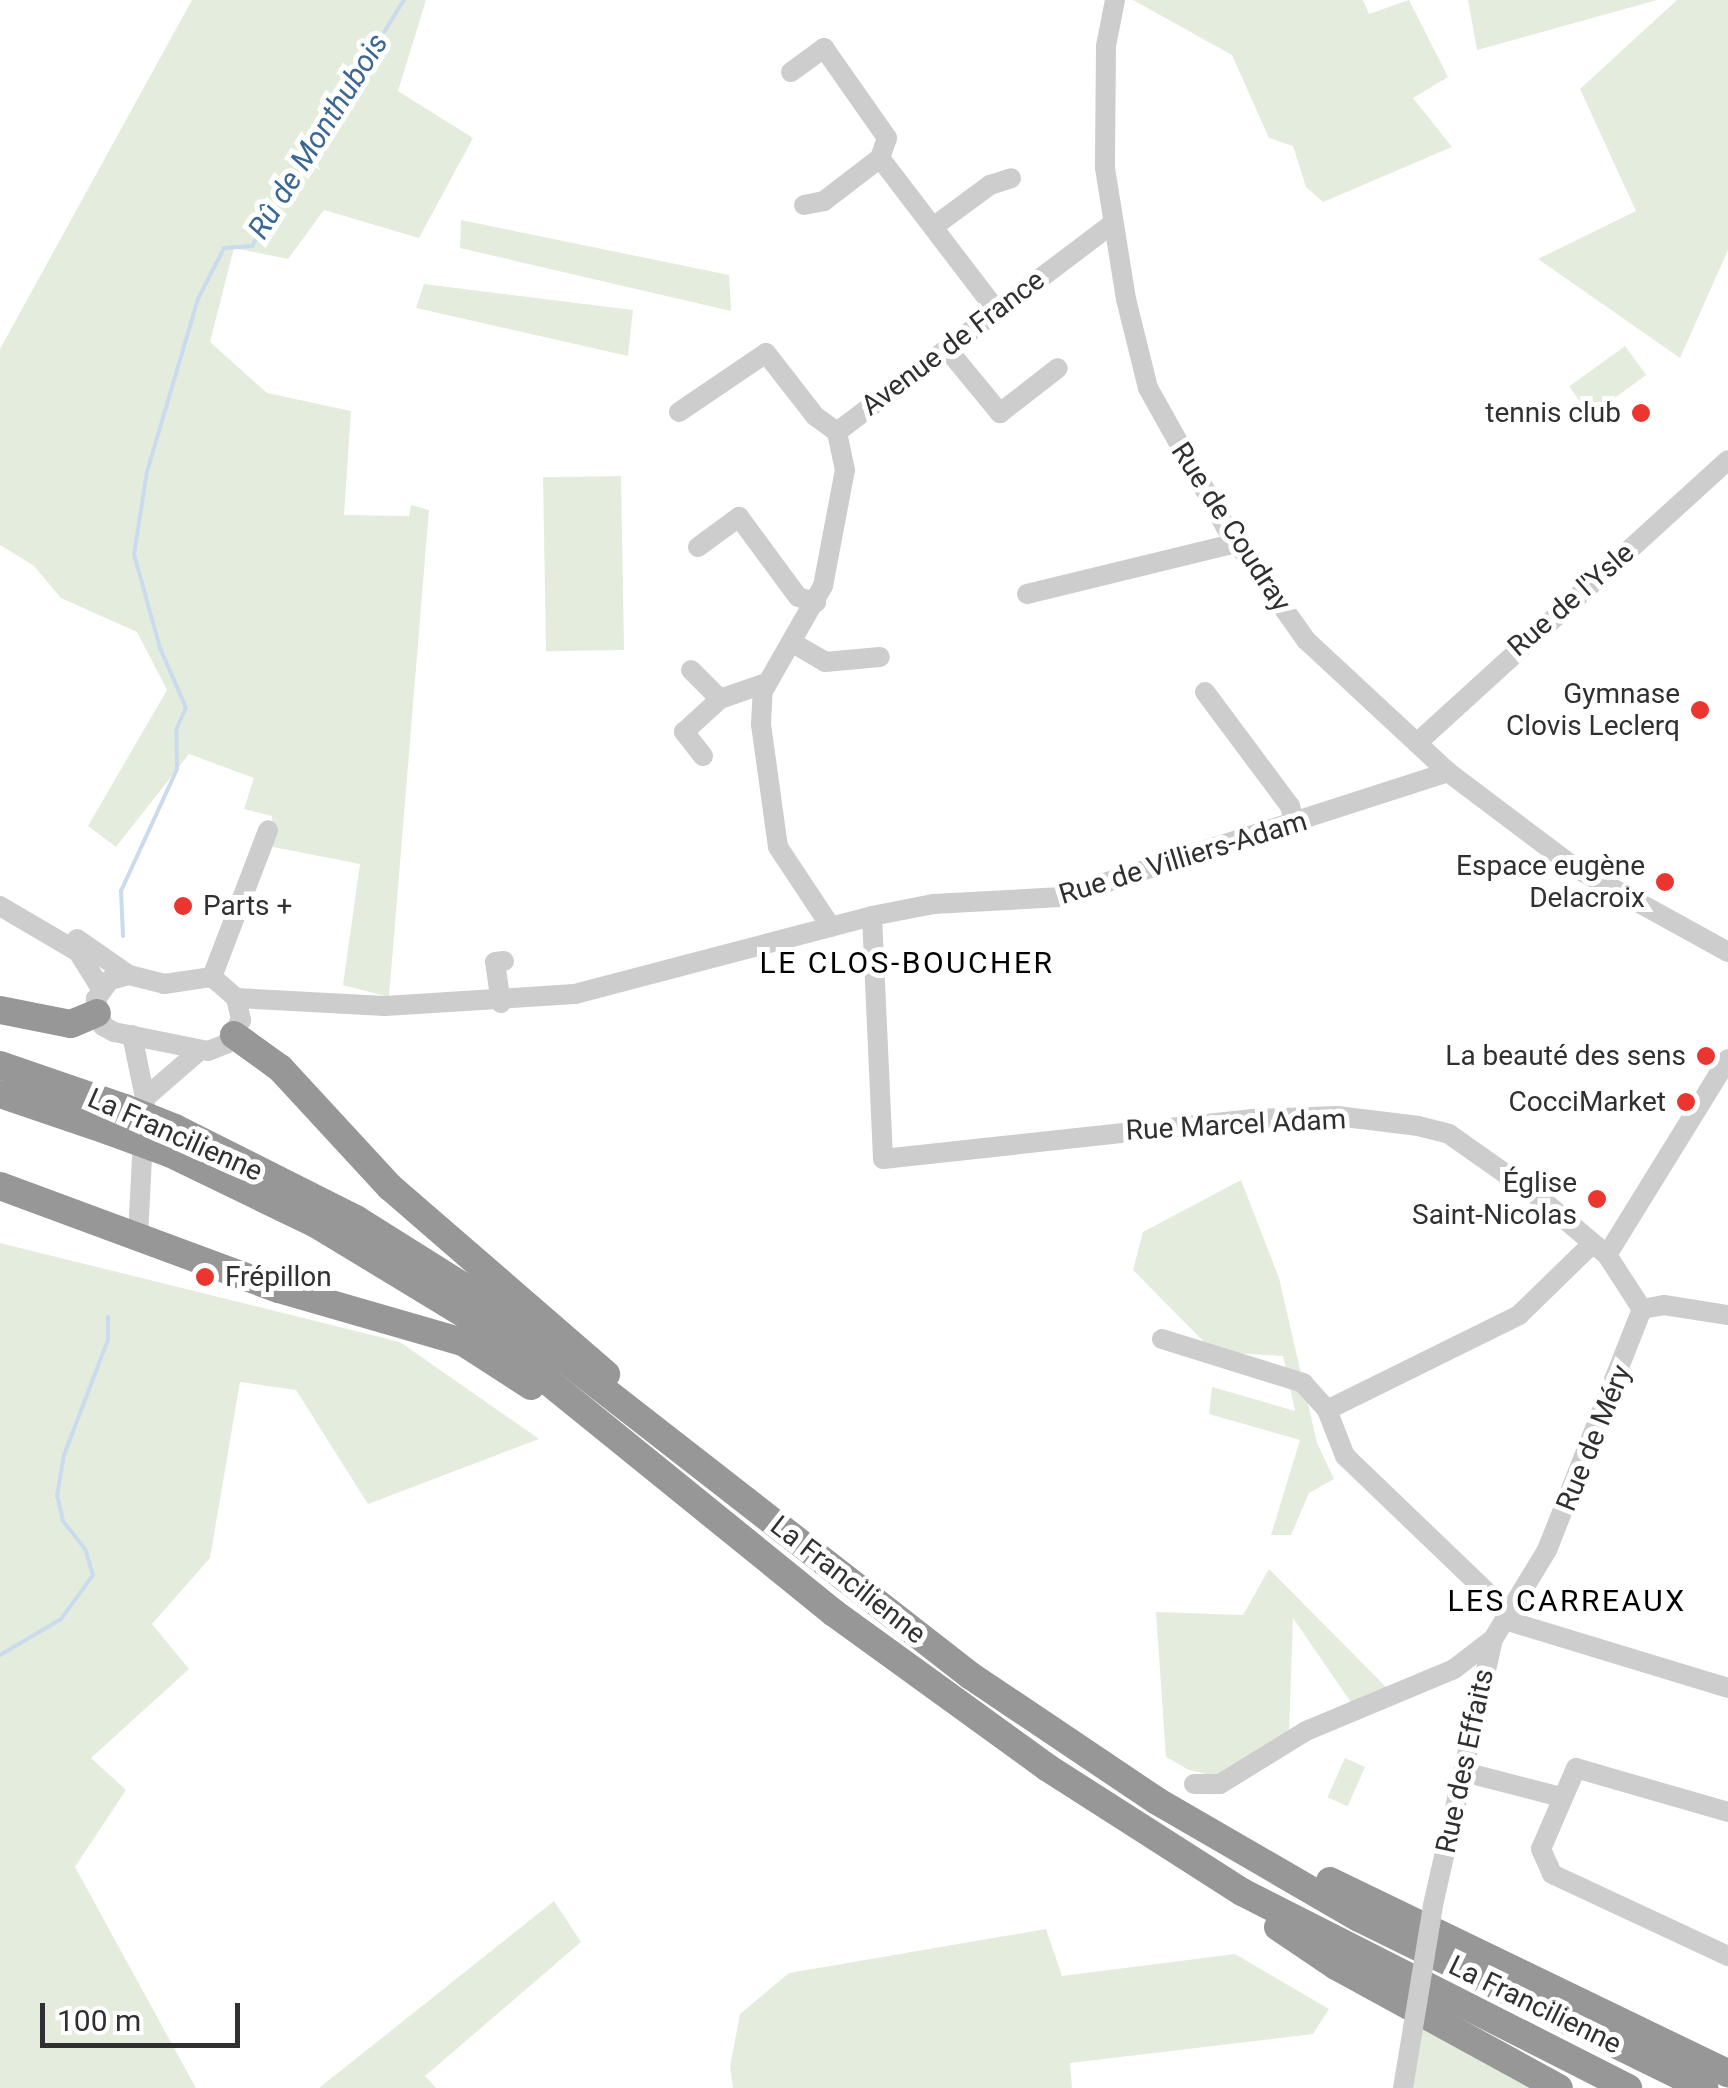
<!DOCTYPE html>
<meta charset="utf-8">
<style>
body{margin:0}
#map{position:relative;width:1728px;height:2088px;overflow:hidden;background:#fff;font-family:Roboto,sans-serif}
div>[style]{position:absolute}
.green>*{inset:0;background:#e4eddd;transform-origin:0 0}
.stream>*{height:4px;margin:-2px;padding:0 2px;transform-origin:2px;border-radius:2px;background:#c9dbed}
.minor>*{height:20px;margin:-10px;padding:0 10px;transform-origin:10px;border-radius:10px;background:#cdcdcd}
.highway>*{height:28px;margin:-14px;padding:0 14px;transform-origin:14px;border-radius:14px;background:#979797}
.minor-bridge>*{height:20px;margin:-10px;padding:0 10px;transform-origin:10px;border-radius:10px;background:#cdcdcd}
.highway-bridge>*{height:28px;margin:-14px;padding:0 14px;transform-origin:14px;border-radius:14px;background:#979797}
.dots>*{width:28px;height:28px;translate:-50% -50%;box-sizing:border-box;border:5px solid #fff;border-radius:50%}
span{translate:-50% -50%;white-space:nowrap;text-align:center;line-height:1.15;-webkit-text-stroke:10px #fff;paint-order:stroke}
.street-label{font-size:28px;color:#303030}
.poi-label{font-size:28px;color:#303030}
.right{translate:-100% -50%;text-align:right}
.left{translate:0 -50%;text-align:left}
.water-label{font-size:30px;color:#3b6795;font-style:italic}
.neighbourhood-label{font-size:30px;color:#000;letter-spacing:2.5px}
.scale{position:absolute;left:40px;top:2003px;width:200px;height:45px;box-sizing:border-box;border:5px solid #303030;border-top:0;padding-left:12px;font-size:30px;line-height:35px;white-space:nowrap;color:#303030;-webkit-text-stroke:8px #fff;paint-order:stroke}
</style>
<div id="map">
<div class="green">
<div style="clip-path:polygon(192px 0,426px 0,398px 91px,473px 138px,419px 238px,324px 210px,288px 259px,234px 248px,210px 342px,267px 393px,351px 411px,344px 515px,409px 516px,411px 505px,429px 510px,389px 997px,343px 985px,360px 864px,273px 847px,272px 816px,244px 809px,254px 778px,189px 754px,116px 847px,88px 826px,167px 690px,137px 632px,61px 598px,34px 566px,0 545px,0 349px)"></div>
<div style="clip-path:polygon(1133px 0,1363px 0,1369px 14px,1409px 0,1448px 77px,1413px 98px,1452px 147px,1323px 202px,1306px 187px,1293px 146px,1269px 138px,1232px 55px)"></div>
<div style="clip-path:polygon(1468px 0,1657px 0,1477px 50px)"></div>
<div style="clip-path:polygon(1677px 0,1728px 0,1728px 250px,1680px 358px,1538px 259px,1636px 211px,1580px 89px)"></div>
<div style="clip-path:polygon(461px 220px,729px 275px,731px 311px,460px 248px)"></div>
<div style="clip-path:polygon(424px 284px,633px 310px,628px 356px,416px 308px)"></div>
<div style="left:1625px;top:346px;width:36px;height:69px;rotate:54deg"></div>
<div style="left:621px;top:476px;width:174px;height:78px;rotate:89deg"></div>
<div style="clip-path:polygon(1241px 1180px,1279px 1278px,1317px 1443px,1334px 1479px,1309px 1493px,1291px 1535px,1271px 1535px,1300px 1440px,1209px 1414px,1212px 1387px,1295px 1411px,1283px 1356px,1214px 1352px,1133px 1270px,1143px 1232px)"></div>
<div style="clip-path:polygon(0 1243px,400px 1342px,539px 1439px,368px 1504px,296px 1390px,240px 1382px,210px 1558px,152px 1624px,189px 1669px,91px 1758px,126px 1790px,75px 1867px,196px 2088px,0 2088px)"></div>
<div style="clip-path:polygon(1269px 1569px,1396px 1697px,1357px 1711px,1293px 1618px,1289px 1734px,1220px 1777px,1189px 1770px,1166px 1757px,1156px 1612px,1243px 1615px)"></div>
<div style="left:1345px;top:1758px;width:22px;height:43px;rotate:24deg"></div>
<div style="clip-path:polygon(554px 1901px,581px 1942px,425px 2076px,436px 2088px,319px 2088px)"></div>
<div style="clip-path:polygon(1046px 1929px,1062px 1976px,1235px 1954px,1329px 2009px,1313px 2034px,1070px 2063px,1072px 2088px,733px 2088px,730px 2067px,740px 2014px,789px 1973px)"></div>
<div style="clip-path:polygon(1420px 2018px,1541px 2088px,1410px 2088px)"></div>
</div>
<div class="stream">
<div style="left:123px;top:936px;width:45px;rotate:-92.5deg"></div>
<div style="left:121px;top:891px;width:134px;rotate:-65.3deg"></div>
<div style="left:177px;top:769px;width:39px;rotate:-91deg"></div>
<div style="left:176px;top:730px;width:24px;rotate:-66deg"></div>
<div style="left:186px;top:708px;width:65px;rotate:-113.4deg"></div>
<div style="left:160px;top:648px;width:98px;rotate:-105.5deg"></div>
<div style="left:134px;top:554px;width:83px;rotate:-81deg"></div>
<div style="left:147px;top:472px;width:180px;rotate:-73.6deg"></div>
<div style="left:198px;top:299px;width:57px;rotate:-63deg"></div>
<div style="left:224px;top:248px;width:28px;rotate:-4deg"></div>
<div style="left:252px;top:246px;width:289px;rotate:-58.3deg"></div>
<div style="left:0;top:1655px;width:71px;rotate:-30.5deg"></div>
<div style="left:61px;top:1619px;width:54px;rotate:-54deg"></div>
<div style="left:93px;top:1575px;width:27px;rotate:-107deg"></div>
<div style="left:85px;top:1549px;width:36px;rotate:-128deg"></div>
<div style="left:63px;top:1521px;width:26px;rotate:-103deg"></div>
<div style="left:57px;top:1496px;width:42px;rotate:-80.3deg"></div>
<div style="left:64px;top:1455px;width:123px;rotate:-69.1deg"></div>
<div style="left:108px;top:1340px;width:23px;rotate:-90deg"></div>
</div>
<div class="minor">
<div style="left:1115px;top:0;width:47px;rotate:101.1deg"></div>
<div style="left:1106px;top:46px;width:122px;rotate:90.5deg"></div>
<div style="left:1105px;top:168px;width:133px;rotate:80.9deg"></div>
<div style="left:1126px;top:299px;width:92px;rotate:76.1deg"></div>
<div style="left:1148px;top:388px;width:158px;rotate:60.8deg"></div>
<div style="left:1225px;top:526px;width:140px;rotate:54.6deg"></div>
<div style="left:1306px;top:640px;width:194px;rotate:42.9deg"></div>
<div style="left:1448px;top:772px;width:158px;rotate:37deg"></div>
<div style="left:1574px;top:867px;width:176px;rotate:28.9deg"></div>
<div style="left:791px;top:72px;width:41px;rotate:-36deg"></div>
<div style="left:824px;top:48px;width:110px;rotate:55deg"></div>
<div style="left:887px;top:138px;width:21px;rotate:109deg"></div>
<div style="left:880px;top:158px;width:193px;rotate:52.6deg"></div>
<div style="left:804px;top:205px;width:20px;rotate:-11deg"></div>
<div style="left:824px;top:201px;width:71px;rotate:-37.5deg"></div>
<div style="left:933px;top:227px;width:71px;rotate:-36.4deg"></div>
<div style="left:990px;top:185px;width:22px;rotate:-18deg"></div>
<div style="left:948px;top:350px;width:82px;rotate:50.5deg"></div>
<div style="left:1000px;top:413px;width:73px;rotate:-37.8deg"></div>
<div style="left:679px;top:412px;width:105px;rotate:-34.1deg"></div>
<div style="left:766px;top:353px;width:80px;rotate:52.1deg"></div>
<div style="left:815px;top:416px;width:27px;rotate:36deg"></div>
<div style="left:698px;top:547px;width:51px;rotate:-36.2deg"></div>
<div style="left:739px;top:517px;width:99px;rotate:53.6deg"></div>
<div style="left:798px;top:597px;width:19px;rotate:16deg"></div>
<div style="left:1027px;top:594px;width:216px;rotate:-13.7deg"></div>
<div style="left:791px;top:642px;width:39px;rotate:30deg"></div>
<div style="left:825px;top:662px;width:55px;rotate:-5.2deg"></div>
<div style="left:691px;top:670px;width:41px;rotate:45deg"></div>
<div style="left:720px;top:699px;width:49px;rotate:-19.2deg"></div>
<div style="left:1205px;top:692px;width:142px;rotate:53.3deg"></div>
<div style="left:1290px;top:806px;width:20px;rotate:75deg"></div>
<div style="left:1417px;top:743px;width:420px;rotate:-42.3deg"></div>
<div style="left:703px;top:756px;width:31px;rotate:-128deg"></div>
<div style="left:684px;top:732px;width:49px;rotate:-42.5deg"></div>
<div style="left:0;top:906px;width:91px;rotate:30.5deg"></div>
<div style="left:78px;top:952px;width:41px;rotate:57.8deg"></div>
<div style="left:872px;top:916px;width:243px;rotate:87.4deg"></div>
<div style="left:883px;top:1159px;width:372px;rotate:-6.2deg"></div>
<div style="left:1253px;top:1119px;width:84px;rotate:-2deg"></div>
<div style="left:1337px;top:1116px;width:82px;rotate:7deg"></div>
<div style="left:1418px;top:1126px;width:32px;rotate:14deg"></div>
<div style="left:1449px;top:1134px;width:113px;rotate:35.2deg"></div>
<div style="left:1541px;top:1199px;width:87px;rotate:40.3deg"></div>
<div style="left:1607px;top:1255px;width:64px;rotate:57.1deg"></div>
<div style="left:1642px;top:1309px;width:259px;rotate:111.5deg"></div>
<div style="left:1547px;top:1550px;width:104px;rotate:121.2deg"></div>
<div style="left:1493px;top:1639px;width:274px;rotate:102.7deg"></div>
<div style="left:831px;top:927px;width:96px;rotate:-123.5deg"></div>
<div style="left:778px;top:847px;width:124px;rotate:-97.9deg"></div>
<div style="left:761px;top:724px;width:33px;rotate:-87deg"></div>
<div style="left:763px;top:691px;width:121px;rotate:-60.3deg"></div>
<div style="left:823px;top:586px;width:118px;rotate:-79.3deg"></div>
<div style="left:845px;top:470px;width:39px;rotate:-102deg"></div>
<div style="left:837px;top:432px;width:345px;rotate:-37.1deg"></div>
<div style="left:77px;top:939px;width:63px;rotate:34.7deg"></div>
<div style="left:129px;top:975px;width:36px;rotate:14deg"></div>
<div style="left:164px;top:984px;width:49px;rotate:-8.3deg"></div>
<div style="left:212px;top:977px;width:32px;rotate:41deg"></div>
<div style="left:236px;top:998px;width:23px;rotate:77deg"></div>
<div style="left:241px;top:1020px;width:28px;rotate:122deg"></div>
<div style="left:226px;top:1044px;width:19px;rotate:159deg"></div>
<div style="left:208px;top:1051px;width:96px;rotate:-168.6deg"></div>
<div style="left:114px;top:1032px;width:13px;rotate:-151deg"></div>
<div style="left:103px;top:1026px;width:28px;rotate:-105deg"></div>
<div style="left:96px;top:999px;width:24px;rotate:-54deg"></div>
<div style="left:110px;top:980px;width:20px;rotate:-15deg"></div>
<div style="left:212px;top:977px;width:157px;rotate:-69.1deg"></div>
<div style="left:236px;top:998px;width:149px;rotate:3.1deg"></div>
<div style="left:385px;top:1006px;width:190px;rotate:-3.6deg"></div>
<div style="left:575px;top:994px;width:307px;rotate:-14.7deg"></div>
<div style="left:872px;top:916px;width:62px;rotate:-11.1deg"></div>
<div style="left:933px;top:904px;width:128px;rotate:-3.1deg"></div>
<div style="left:1061px;top:897px;width:407px;rotate:-17.9deg"></div>
<div style="left:501px;top:1003px;width:41px;rotate:-98.3deg"></div>
<div style="left:495px;top:962px;width:9px;rotate:-6deg"></div>
<div style="left:132px;top:1035px;width:64px;rotate:78.3deg"></div>
<div style="left:145px;top:1098px;width:139px;rotate:92.9deg"></div>
<div style="left:145px;top:1098px;width:72px;rotate:-41deg"></div>
<div style="left:1607px;top:1255px;width:230px;rotate:-58.3deg"></div>
<div style="left:1642px;top:1309px;width:22px;rotate:-10deg"></div>
<div style="left:1664px;top:1305px;width:65px;rotate:8.9deg"></div>
<div style="left:1162px;top:1339px;width:148px;rotate:17.3deg"></div>
<div style="left:1303px;top:1383px;width:36px;rotate:48deg"></div>
<div style="left:1327px;top:1410px;width:49px;rotate:68.6deg"></div>
<div style="left:1345px;top:1456px;width:230px;rotate:43.8deg"></div>
<div style="left:1327px;top:1410px;width:214px;rotate:-26.3deg"></div>
<div style="left:1519px;top:1315px;width:102px;rotate:-44.2deg"></div>
<div style="left:1508px;top:1621px;width:230px;rotate:16.9deg"></div>
<div style="left:1464px;top:1772px;width:100px;rotate:14.5deg"></div>
<div style="left:1194px;top:1784px;width:26px"></div>
<div style="left:1220px;top:1784px;width:101px;rotate:-31.6deg"></div>
<div style="left:1306px;top:1731px;width:160px;rotate:-22.7deg"></div>
<div style="left:1454px;top:1669px;width:49px;rotate:-37.6deg"></div>
<div style="left:1728px;top:1812px;width:158px;rotate:-163.9deg"></div>
<div style="left:1576px;top:1768px;width:88px;rotate:113.4deg"></div>
<div style="left:1541px;top:1849px;width:27px;rotate:66deg"></div>
<div style="left:1552px;top:1874px;width:194px;rotate:25deg"></div>
<div style="left:1403px;top:2088px;width:61px;rotate:-80.5deg"></div>
</div>
<div class="highway">
<div style="left:0;top:1010px;width:72px;rotate:11.2deg"></div>
<div style="left:71px;top:1024px;width:28px;rotate:-23deg"></div>
<div style="left:234px;top:1035px;width:57px;rotate:35.7deg"></div>
<div style="left:280px;top:1068px;width:162px;rotate:47.3deg"></div>
<div style="left:390px;top:1187px;width:286px;rotate:40.9deg"></div>
<div style="left:0;top:1065px;width:132px;rotate:19deg"></div>
<div style="left:0;top:1094px;width:115px;rotate:18.7deg"></div>
<div style="left:175px;top:1128px;width:203px;rotate:26.7deg"></div>
<div style="left:356px;top:1219px;width:176px;rotate:32.2deg"></div>
<div style="left:505px;top:1313px;width:591px;rotate:37.92deg"></div>
<div style="left:971px;top:1676px;width:224px;rotate:33.9deg"></div>
<div style="left:1157px;top:1801px;width:233px;rotate:30.1deg"></div>
<div style="left:1359px;top:1918px;width:385px;rotate:26.2deg"></div>
<div style="left:169px;top:1153px;width:163px;rotate:25.8deg"></div>
<div style="left:316px;top:1224px;width:175px;rotate:31.2deg"></div>
<div style="left:466px;top:1315px;width:474px;rotate:39deg"></div>
<div style="left:834px;top:1613px;width:264px;rotate:35.9deg"></div>
<div style="left:1048px;top:1768px;width:230px;rotate:32.6deg"></div>
<div style="left:1242px;top:1892px;width:433px;rotate:26.9deg"></div>
<div style="left:0;top:1186px;width:297px;rotate:20.3deg"></div>
<div style="left:279px;top:1289px;width:191px;rotate:16.1deg"></div>
<div style="left:463px;top:1342px;width:81px;rotate:32.9deg"></div>
<div style="left:1330px;top:1881px;width:442px;rotate:25.8deg"></div>
<div style="left:1278px;top:1927px;width:70px;rotate:33.9deg"></div>
<div style="left:1336px;top:1966px;width:254px;rotate:28.7deg"></div>
</div>
<div class="minor-bridge">
<div style="left:1413px;top:2028px;width:124px;rotate:-80.7deg"></div>
</div>
<div class="highway-bridge">
<div style="left:125px;top:1108px;width:54px;rotate:21.8deg"></div>
<div style="left:109px;top:1131px;width:64px;rotate:20.1deg"></div>
</div>
<div class="dots">
<div style="left:1641px;top:413px;background:#ea362e"></div>
<div style="left:1700px;top:710px;background:#ea362e"></div>
<div style="left:1665px;top:882px;background:#ea362e"></div>
<div style="left:183px;top:906px;background:#ea362e"></div>
<div style="left:1706px;top:1056px;background:#ea362e"></div>
<div style="left:1686px;top:1102px;background:#ea362e"></div>
<div style="left:1597px;top:1199px;background:#ea362e"></div>
<div style="left:205px;top:1277px;background:#ea362e"></div>
</div>
<div class="street-label">
<span style="left:953px;top:343px;rotate:-37deg">Avenue de France</span>
<span style="left:1231px;top:527px;rotate:57deg">Rue de Coudray</span>
<span style="left:1571px;top:600px;rotate:-41deg">Rue de l'Ysle</span>
<span style="left:1183px;top:858px;rotate:-17deg">Rue de Villiers-Adam</span>
<span style="left:1236px;top:1125px;rotate:-3deg">Rue Marcel Adam</span>
<span style="left:175px;top:1135px;rotate:24deg">La Francilienne</span>
<span style="left:1594px;top:1438px;rotate:-68deg">Rue de Méry</span>
<span style="left:848px;top:1580px;rotate:38deg">La Francilienne</span>
<span style="left:1465px;top:1761px;rotate:-78deg">Rue des Effaits</span>
<span style="left:1535px;top:2005px;rotate:26deg">La Francilienne</span>
</div>
<div class="poi-label">
<span class="right" style="left:1621px;top:413px">tennis club</span>
<span class="right" style="left:1680px;top:710px">Gymnase<br>Clovis Leclerq</span>
<span class="right" style="left:1645px;top:882px">Espace eugène<br>Delacroix</span>
<span class="left" style="left:203px;top:906px">Parts +</span>
<span class="right" style="left:1686px;top:1056px">La beauté des sens</span>
<span class="right" style="left:1666px;top:1102px">CocciMarket</span>
<span class="right" style="left:1577px;top:1199px">Église<br>Saint-Nicolas</span>
<span class="left" style="left:225px;top:1277px">Frépillon</span>
</div>
<div class="water-label">
<span style="left:318px;top:136px;rotate:-58deg">Rû de Monthubois</span>
</div>
<div class="neighbourhood-label">
<span style="left:907px;top:963px">LE CLOS-BOUCHER</span>
<span style="left:1567px;top:1601px">LES CARREAUX</span>
</div>
<div class="scale">100 m</div>
</div>
